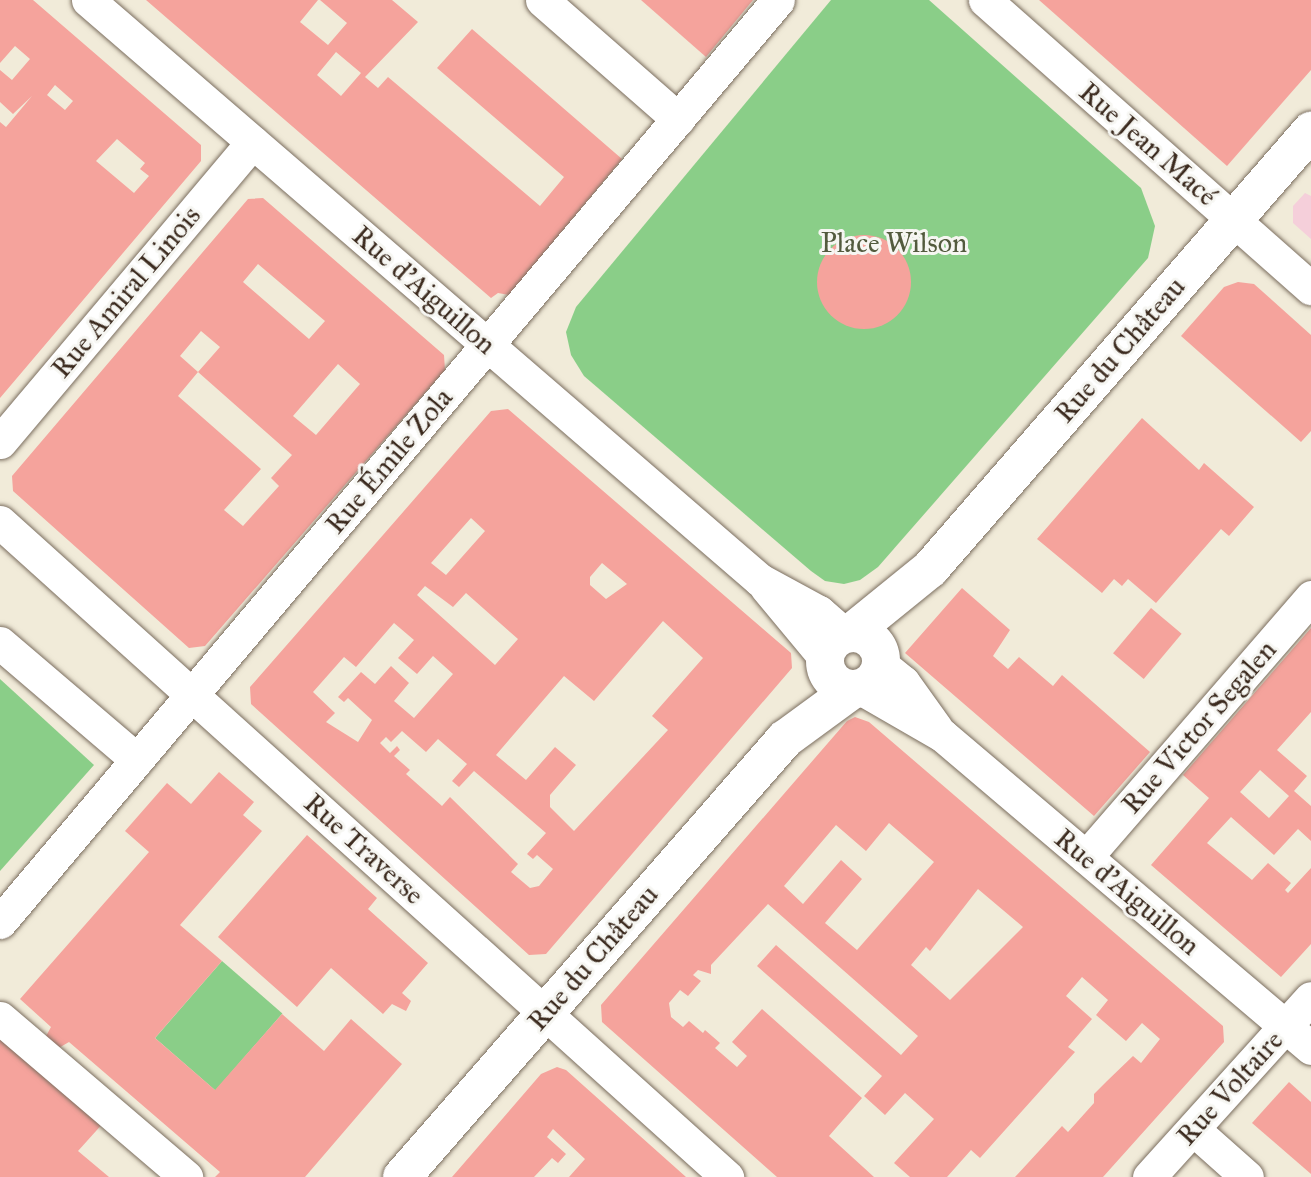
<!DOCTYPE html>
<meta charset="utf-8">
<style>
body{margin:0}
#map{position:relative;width:1311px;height:1177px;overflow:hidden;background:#f1ebd9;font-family:"IM FELL Great Primer",serif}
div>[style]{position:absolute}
.built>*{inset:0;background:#f5cfda}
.green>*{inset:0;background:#8ace88;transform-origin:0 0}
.building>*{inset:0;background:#f5a39c;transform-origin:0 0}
.round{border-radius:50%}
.roads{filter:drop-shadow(0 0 2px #7b6e5f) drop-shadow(0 0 2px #7b6e5f)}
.minor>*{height:33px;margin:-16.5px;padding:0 16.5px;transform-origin:16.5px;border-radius:16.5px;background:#fff}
.major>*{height:38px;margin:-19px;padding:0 19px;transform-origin:19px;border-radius:19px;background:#fff}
.major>.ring{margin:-19px;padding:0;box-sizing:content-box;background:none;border:38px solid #fff;border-radius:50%}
span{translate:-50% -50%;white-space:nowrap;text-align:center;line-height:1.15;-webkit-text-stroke:6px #f6f6f2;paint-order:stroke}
.street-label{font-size:28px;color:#3b2a1e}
.park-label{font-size:28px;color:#535b3e}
</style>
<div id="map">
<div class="built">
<div style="clip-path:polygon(1305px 193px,1311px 196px,1311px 239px,1293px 223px,1293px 206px)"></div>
</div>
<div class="green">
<div style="clip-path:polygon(831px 0,929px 0,1141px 188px,1155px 226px,1148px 258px,878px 567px,860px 580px,844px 584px,825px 581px,811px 571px,584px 376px,571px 355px,566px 332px,576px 307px)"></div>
<div style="clip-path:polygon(0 679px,94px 765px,0 871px)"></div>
<div style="left:222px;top:961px;width:80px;height:102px;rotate:41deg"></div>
</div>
<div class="building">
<div style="clip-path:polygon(evenodd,0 0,33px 0,201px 145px,201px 161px,0 398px,0 122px,6px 127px,32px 96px,13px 114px,0 102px,0 70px,12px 80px,30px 59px,15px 46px,0 63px,0 0,55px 85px,73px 101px,65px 110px,47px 95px,55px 85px,0 0,117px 139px,145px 163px,140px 169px,149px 176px,134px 193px,96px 161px,117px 139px)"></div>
<div style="clip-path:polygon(evenodd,146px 0,318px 0,300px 22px,328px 45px,347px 23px,320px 0,392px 0,418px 22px,365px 77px,378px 88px,388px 77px,540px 206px,564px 177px,437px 68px,472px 29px,622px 159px,509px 295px,498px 293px,491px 298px,146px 0,336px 52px,361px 73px,341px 96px,317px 75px,336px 52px)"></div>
<div style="clip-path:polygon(641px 0,753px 0,706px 57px)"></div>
<div style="clip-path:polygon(1039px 0,1311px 0,1311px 70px,1227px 166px)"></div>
<div style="clip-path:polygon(evenodd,263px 198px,444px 355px,445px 370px,205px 646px,189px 648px,13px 491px,12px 476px,248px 199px,263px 198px,258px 264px,325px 321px,309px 339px,243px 282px,258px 264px,263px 198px,201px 331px,220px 347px,198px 372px,180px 356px,201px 331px,263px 198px,338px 364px,360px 384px,316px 435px,293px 416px,338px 364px,263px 198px,198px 372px,292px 455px,271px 478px,279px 486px,243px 526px,224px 510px,261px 469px,178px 396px,198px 372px)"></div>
<div class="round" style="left:817px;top:235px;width:94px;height:94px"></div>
<div style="clip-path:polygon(1238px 282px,1254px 284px,1311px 335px,1311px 431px,1301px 442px,1181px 336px,1224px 287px)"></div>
<div style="clip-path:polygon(evenodd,508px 409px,791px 653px,792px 668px,546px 954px,529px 955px,251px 704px,250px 687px,390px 527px,491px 411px,508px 409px,471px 518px,485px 531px,446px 575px,431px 563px,471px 518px,508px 409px,602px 563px,627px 584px,606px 599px,590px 585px,590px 577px,602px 563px,508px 409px,425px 586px,453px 607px,466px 593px,518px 639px,495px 665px,417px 595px,425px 586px,508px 409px,663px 621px,703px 658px,652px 716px,668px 730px,574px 831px,550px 807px,550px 795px,576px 765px,555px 747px,526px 780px,496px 755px,564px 676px,594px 701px,663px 621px,508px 409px,394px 623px,414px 640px,398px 658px,417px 674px,433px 656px,453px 674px,414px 718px,394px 701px,409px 683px,391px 666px,375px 684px,361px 672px,338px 697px,344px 702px,348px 698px,372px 720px,358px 742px,326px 722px,335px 713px,313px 692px,344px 657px,356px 667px,394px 623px,508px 409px,402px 731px,426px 752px,438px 739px,467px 764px,452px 781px,459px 787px,474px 771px,546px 833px,527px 854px,533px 859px,537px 855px,553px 869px,539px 886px,530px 888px,511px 872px,518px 864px,450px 797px,442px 806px,406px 774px,410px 770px,394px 756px,400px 750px,397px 746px,390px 753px,380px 743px,386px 737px,391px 742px,402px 731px)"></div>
<div style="clip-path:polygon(1142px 418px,1199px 470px,1204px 463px,1254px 507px,1229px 536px,1221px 529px,1156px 603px,1128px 579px,1122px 586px,1114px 579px,1102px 593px,1037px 539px)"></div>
<div style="clip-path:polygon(962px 588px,1010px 630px,993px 656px,1008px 669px,1019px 657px,1053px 686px,1062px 675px,1150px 752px,1094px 816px,905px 653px)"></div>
<div style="left:1151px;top:608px;width:40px;height:59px;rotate:40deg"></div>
<div style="clip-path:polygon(evenodd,1311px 628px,1311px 712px,1277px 750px,1307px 776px,1294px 791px,1311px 806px,1311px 841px,1298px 829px,1274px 855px,1231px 817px,1207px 843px,1252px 880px,1268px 863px,1291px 883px,1285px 890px,1288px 893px,1311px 868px,1311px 944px,1281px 977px,1151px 865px,1209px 798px,1183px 775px,1311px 628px,1260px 770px,1289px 796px,1269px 818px,1240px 792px,1260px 770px)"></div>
<div style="clip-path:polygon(evenodd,855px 717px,869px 722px,1223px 1026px,1224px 1042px,1103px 1177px,1015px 1177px,1062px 1126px,1068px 1132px,1094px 1103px,1094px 1094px,1107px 1081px,1133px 1056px,1141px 1063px,1160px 1039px,1142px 1023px,1126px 1041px,1096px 1015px,1108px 1000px,1082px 977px,1066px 996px,1092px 1019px,1068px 1047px,1075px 1052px,980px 1158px,971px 1150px,947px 1177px,910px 1177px,894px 1163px,934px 1119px,905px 1093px,885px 1115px,864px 1096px,882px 1076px,757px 966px,776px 945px,901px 1055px,918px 1036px,768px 904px,711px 965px,711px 974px,698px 970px,693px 975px,701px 981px,688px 996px,680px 990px,669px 1003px,671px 1017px,683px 1027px,689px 1021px,703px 1033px,705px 1030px,720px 1043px,715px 1048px,737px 1067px,747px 1056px,732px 1042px,762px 1009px,862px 1098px,829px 1136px,874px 1177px,777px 1177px,602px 1022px,601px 1005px,847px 721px,855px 717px,889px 823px,934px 862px,857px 950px,825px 923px,862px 879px,841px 860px,803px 904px,784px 886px,836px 825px,866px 851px,889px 823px,855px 717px,978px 889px,1023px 927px,950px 1000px,911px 965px,926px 947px,930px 951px,978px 889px)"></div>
<div style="clip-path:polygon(219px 772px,254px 802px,243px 815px,262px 831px,180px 925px,222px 961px,155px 1038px,215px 1090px,282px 1014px,324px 1051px,351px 1019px,402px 1064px,305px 1177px,215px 1177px,220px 1172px,69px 1042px,57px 1049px,45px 1038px,51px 1027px,20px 999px,149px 852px,125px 831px,167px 783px,191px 804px)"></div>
<div style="clip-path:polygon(307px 835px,377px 898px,368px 909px,428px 963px,402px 993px,411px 1001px,406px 1011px,392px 1004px,383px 1014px,331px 968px,297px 1007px,218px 937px)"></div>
<div style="clip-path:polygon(0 1033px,105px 1121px,78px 1151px,109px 1177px,0 1177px)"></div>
<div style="clip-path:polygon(557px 1067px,566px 1070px,686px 1177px,569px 1177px,585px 1159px,553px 1129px,547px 1137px,566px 1154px,558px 1163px,552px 1158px,534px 1177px,452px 1177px,541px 1074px)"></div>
<div style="clip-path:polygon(1289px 1082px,1311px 1102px,1311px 1174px,1252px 1123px)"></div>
</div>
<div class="roads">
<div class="minor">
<div style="left:88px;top:0;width:888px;rotate:40.8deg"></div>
<div style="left:760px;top:580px;width:67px;rotate:28.5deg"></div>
<div style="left:819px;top:612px;width:33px;rotate:41deg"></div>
<div style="left:542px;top:0;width:181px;rotate:41.2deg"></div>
<div style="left:985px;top:0;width:435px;rotate:41.5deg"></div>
<div style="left:0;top:442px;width:392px;rotate:-49.9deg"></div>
<div style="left:0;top:522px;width:979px;rotate:42.02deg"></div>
<div style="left:766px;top:587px;width:92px;rotate:50.3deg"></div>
<div style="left:0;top:643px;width:180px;rotate:40.5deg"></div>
<div style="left:882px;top:665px;width:27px;rotate:39deg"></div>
<div style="left:903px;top:682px;width:57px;rotate:54.3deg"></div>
<div style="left:862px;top:689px;width:92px;rotate:29.9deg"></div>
<div style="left:942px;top:735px;width:484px;rotate:40.3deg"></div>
<div style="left:1086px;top:857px;width:344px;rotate:-49.1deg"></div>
<div style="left:0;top:922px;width:1206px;rotate:-49.84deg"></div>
<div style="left:0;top:1018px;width:245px;rotate:40.5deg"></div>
<div style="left:1193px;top:1129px;width:72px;rotate:41.6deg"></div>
<div style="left:1149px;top:1177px;width:241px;rotate:-47.9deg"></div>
</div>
<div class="major">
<div class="ring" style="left:825px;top:633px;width:18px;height:18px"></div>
<div style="left:851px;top:633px;width:102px;rotate:-39deg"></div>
<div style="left:930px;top:569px;width:581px;rotate:-48.98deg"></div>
<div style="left:402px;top:1177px;width:582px;rotate:-48.83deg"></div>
<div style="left:785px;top:739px;width:83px;rotate:-36.2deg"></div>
</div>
</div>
<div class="street-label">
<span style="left:1148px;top:144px;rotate:41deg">Rue Jean Macé</span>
<span style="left:424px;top:290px;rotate:41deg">Rue d'Aiguillon</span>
<span style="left:126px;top:292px;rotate:-50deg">Rue Amiral Linois</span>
<span style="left:1120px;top:350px;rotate:-49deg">Rue du Château</span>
<span style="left:389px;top:461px;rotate:-50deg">Rue Émile Zola</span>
<span style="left:1199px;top:727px;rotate:-49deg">Rue Victor Segalen</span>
<span style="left:364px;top:849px;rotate:42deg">Rue Traverse</span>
<span style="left:1127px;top:892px;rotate:40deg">Rue d'Aiguillon</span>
<span style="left:593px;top:958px;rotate:-49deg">Rue du Château</span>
<span style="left:1230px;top:1088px;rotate:-48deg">Rue Voltaire</span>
</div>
<div class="park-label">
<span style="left:894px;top:243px">Place Wilson</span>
</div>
</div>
